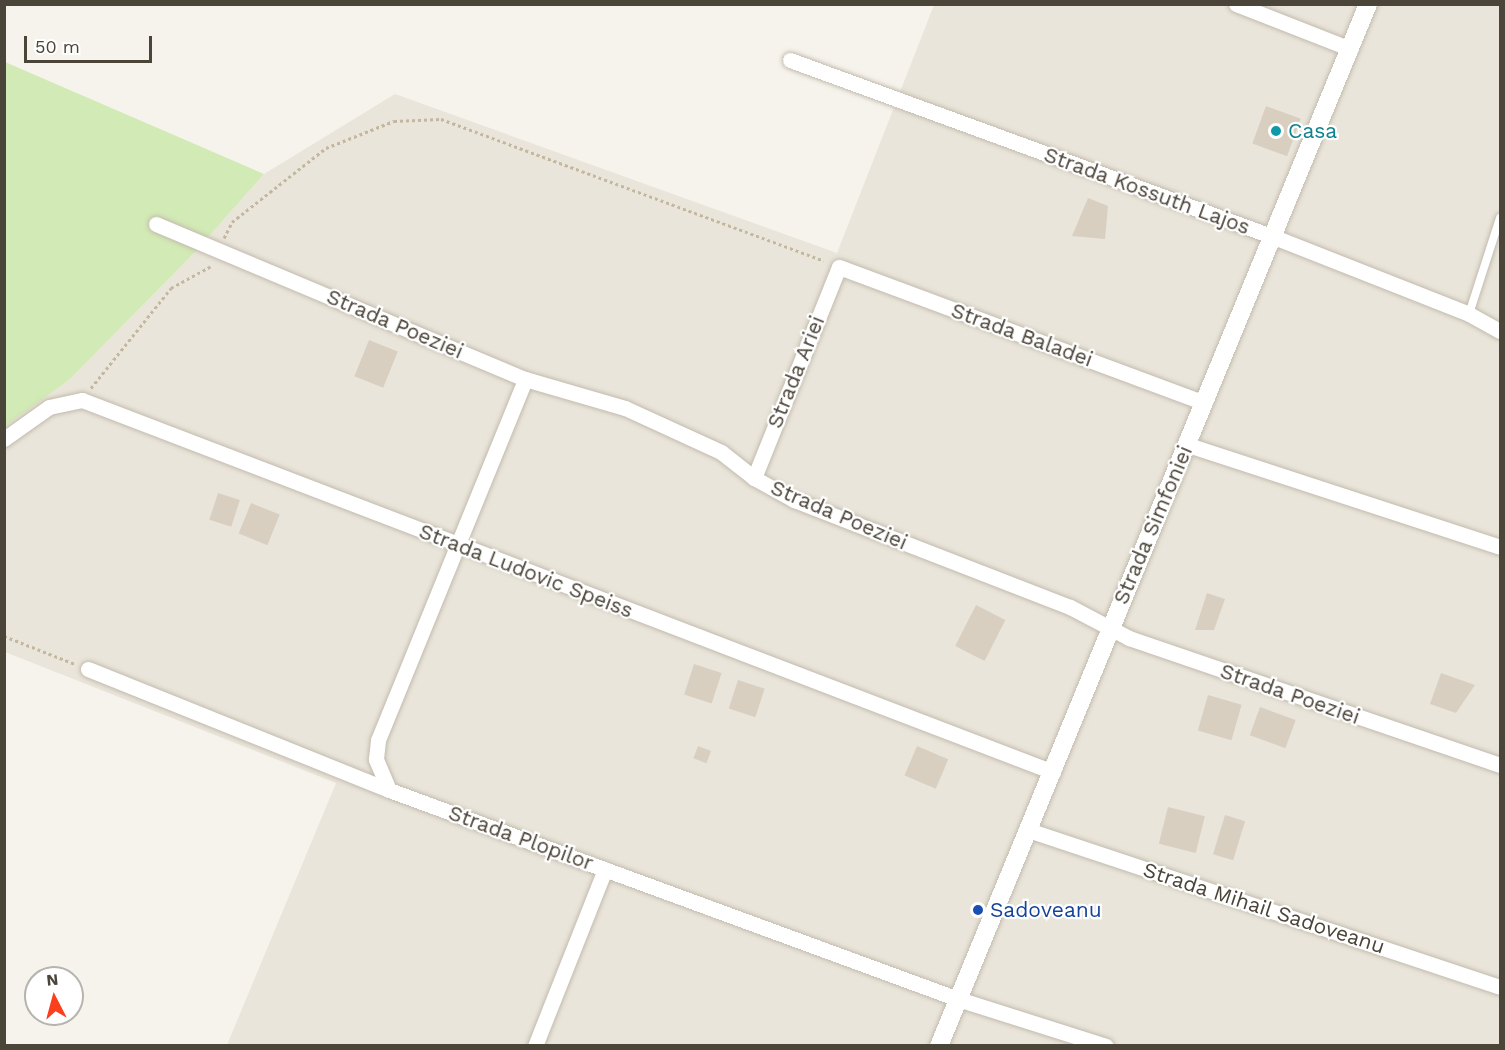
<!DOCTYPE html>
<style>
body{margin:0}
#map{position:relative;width:1505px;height:1050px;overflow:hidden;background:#f6f3ec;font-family:"Work Sans",sans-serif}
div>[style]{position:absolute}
.residential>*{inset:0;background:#eae5da}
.green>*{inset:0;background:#d2eab5}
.building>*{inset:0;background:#d8cfc1;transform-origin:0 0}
.path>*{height:3px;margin-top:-1.5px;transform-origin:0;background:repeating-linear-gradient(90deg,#c4b79f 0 3px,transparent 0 6px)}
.roads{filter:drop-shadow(0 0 2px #c2bbae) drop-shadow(0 0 2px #c2bbae)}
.service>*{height:8px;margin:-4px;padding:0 4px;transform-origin:4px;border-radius:4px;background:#fff}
.minor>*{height:15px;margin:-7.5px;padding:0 7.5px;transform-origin:7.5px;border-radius:7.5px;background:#fff}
.tertiary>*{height:18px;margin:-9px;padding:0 9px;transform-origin:9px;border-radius:9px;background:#fff}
.dots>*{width:16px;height:16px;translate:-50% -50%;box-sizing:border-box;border:3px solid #fff;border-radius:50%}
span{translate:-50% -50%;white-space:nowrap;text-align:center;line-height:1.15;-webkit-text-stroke:4.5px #fff;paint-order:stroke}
.culture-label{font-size:21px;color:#0d838f}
.left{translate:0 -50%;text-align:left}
.street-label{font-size:21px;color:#4b4439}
.transit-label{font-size:21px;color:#164399}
.frame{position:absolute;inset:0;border:6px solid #4b4439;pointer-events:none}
.north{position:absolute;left:24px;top:966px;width:60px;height:60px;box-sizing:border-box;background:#fff;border:2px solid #b7b4b0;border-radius:50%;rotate:354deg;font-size:16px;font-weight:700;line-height:24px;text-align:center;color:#4b4439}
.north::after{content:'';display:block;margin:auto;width:21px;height:27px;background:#fc3f1d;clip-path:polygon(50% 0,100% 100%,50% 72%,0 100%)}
.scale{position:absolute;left:24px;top:36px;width:128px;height:27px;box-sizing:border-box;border:3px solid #4b4439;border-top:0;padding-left:8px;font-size:18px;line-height:21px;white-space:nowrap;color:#4b4439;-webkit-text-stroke:4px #fff;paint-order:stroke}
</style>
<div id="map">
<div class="residential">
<div style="clip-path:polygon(934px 5px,1500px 5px,1500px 1045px,227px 1045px,336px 783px,5px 652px,4px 426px,69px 380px,195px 252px,264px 174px,395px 94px,837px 253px)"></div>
</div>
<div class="green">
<div style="clip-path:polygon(5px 62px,264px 174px,195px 252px,69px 380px,5px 426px)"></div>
</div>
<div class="building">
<div style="left:1266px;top:106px;width:37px;height:40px;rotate:20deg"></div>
<div style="clip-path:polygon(1088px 198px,1108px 206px,1105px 239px,1072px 236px)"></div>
<div style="left:369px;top:340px;width:31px;height:39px;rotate:22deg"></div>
<div style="left:218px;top:493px;width:23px;height:28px;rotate:18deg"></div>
<div style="left:251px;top:503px;width:31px;height:33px;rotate:22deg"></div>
<div style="clip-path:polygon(1207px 593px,1225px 599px,1214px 630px,1195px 630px)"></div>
<div style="left:976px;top:605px;width:33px;height:46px;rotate:27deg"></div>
<div style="left:694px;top:664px;width:29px;height:32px;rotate:18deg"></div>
<div style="clip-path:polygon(1441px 673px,1475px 685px,1456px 713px,1430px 704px)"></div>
<div style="left:738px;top:680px;width:28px;height:30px;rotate:18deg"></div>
<div style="left:1208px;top:695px;width:35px;height:37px;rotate:16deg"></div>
<div style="left:1260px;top:707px;width:38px;height:30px;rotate:20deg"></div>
<div style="left:698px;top:746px;width:14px;height:13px;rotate:21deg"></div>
<div style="left:917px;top:746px;width:34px;height:32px;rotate:23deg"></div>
<div style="left:1168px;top:807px;width:38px;height:38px;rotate:14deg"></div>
<div style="left:1225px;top:815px;width:21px;height:41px;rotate:17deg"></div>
</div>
<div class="path">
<div style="left:224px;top:238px;width:18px;rotate:-63deg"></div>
<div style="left:232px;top:222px;width:120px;rotate:-38.2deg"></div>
<div style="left:326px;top:148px;width:73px;rotate:-21.7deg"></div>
<div style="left:394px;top:121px;width:47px;rotate:-2.4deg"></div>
<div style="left:441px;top:119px;width:408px;rotate:20.3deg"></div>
<div style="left:91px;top:388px;width:128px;rotate:-51.3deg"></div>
<div style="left:171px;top:288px;width:48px;rotate:-28.7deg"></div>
<div style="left:4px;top:636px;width:76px;rotate:21.5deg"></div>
</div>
<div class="roads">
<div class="service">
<div style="left:1469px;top:314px;width:101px;rotate:-72.1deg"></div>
</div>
<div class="minor">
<div style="left:1236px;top:4px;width:123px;rotate:21.4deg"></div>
<div style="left:790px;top:60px;width:515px;rotate:20.09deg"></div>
<div style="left:1274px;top:237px;width:210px;rotate:21.5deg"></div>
<div style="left:1469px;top:314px;width:35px;rotate:29deg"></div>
<div style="left:156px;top:224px;width:400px;rotate:22.8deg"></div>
<div style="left:525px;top:379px;width:104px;rotate:16.2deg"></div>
<div style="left:625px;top:408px;width:106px;rotate:24.6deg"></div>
<div style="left:721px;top:452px;width:42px;rotate:38.2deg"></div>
<div style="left:754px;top:478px;width:46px;rotate:28.8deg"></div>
<div style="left:794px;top:500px;width:296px;rotate:21.2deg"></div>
<div style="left:1070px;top:607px;width:67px;rotate:27.7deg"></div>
<div style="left:1129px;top:638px;width:392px;rotate:18.9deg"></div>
<div style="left:4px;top:439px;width:55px;rotate:-35.4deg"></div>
<div style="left:49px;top:407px;width:34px;rotate:-12deg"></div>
<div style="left:82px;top:400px;width:1040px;rotate:20.96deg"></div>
<div style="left:1188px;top:445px;width:328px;rotate:18.1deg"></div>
<div style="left:754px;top:478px;width:227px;rotate:-68.1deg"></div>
<div style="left:839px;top:267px;width:390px;rotate:20.4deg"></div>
<div style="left:88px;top:669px;width:324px;rotate:21.9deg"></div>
<div style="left:389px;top:790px;width:606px;rotate:20.17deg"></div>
<div style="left:958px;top:999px;width:155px;rotate:17.6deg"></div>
<div style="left:389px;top:790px;width:34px;rotate:-113deg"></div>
<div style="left:376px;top:759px;width:19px;rotate:-84deg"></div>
<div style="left:378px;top:740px;width:390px;rotate:-67.8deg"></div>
<div style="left:1028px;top:830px;width:497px;rotate:18.4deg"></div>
<div style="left:535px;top:1046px;width:190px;rotate:-68.4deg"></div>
</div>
<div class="tertiary">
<div style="left:939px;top:1046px;width:1127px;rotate:-67.62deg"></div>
</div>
</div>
<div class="dots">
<div style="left:1276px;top:131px;background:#0f9aa8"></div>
<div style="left:978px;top:910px;background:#1a4fb4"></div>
</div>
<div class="culture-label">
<span class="left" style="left:1288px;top:131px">Casa</span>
</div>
<div class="street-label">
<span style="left:1147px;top:191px;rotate:20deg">Strada Kossuth Lajos</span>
<span style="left:395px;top:324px;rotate:23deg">Strada Poeziei</span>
<span style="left:1022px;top:335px;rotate:20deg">Strada Baladei</span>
<span style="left:796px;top:372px;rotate:-68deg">Strada Ariei</span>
<span style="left:839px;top:515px;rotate:23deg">Strada Poeziei</span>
<span style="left:1153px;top:525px;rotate:-67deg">Strada Simfoniei</span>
<span style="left:526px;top:571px;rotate:21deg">Strada Ludovic Speiss</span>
<span style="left:1290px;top:694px;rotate:19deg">Strada Poeziei</span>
<span style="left:521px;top:838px;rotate:20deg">Strada Plopilor</span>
<span style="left:1264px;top:908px;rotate:18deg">Strada Mihail Sadoveanu</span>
</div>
<div class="transit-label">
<span class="left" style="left:990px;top:910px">Sadoveanu</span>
</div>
<div class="frame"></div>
<div class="north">N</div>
<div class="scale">50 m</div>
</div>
